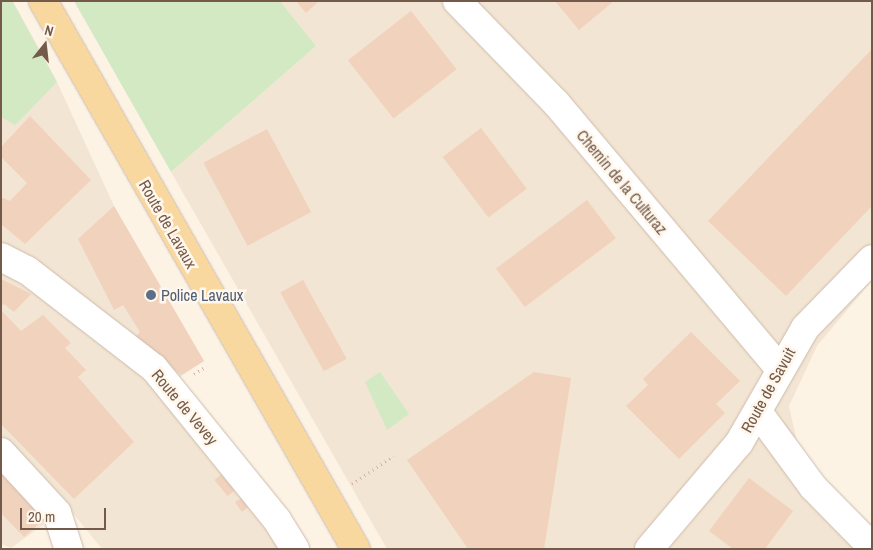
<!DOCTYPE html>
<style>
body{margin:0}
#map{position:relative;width:873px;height:550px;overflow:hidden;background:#fcf3e5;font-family:"Archivo Narrow",sans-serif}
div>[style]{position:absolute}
.residential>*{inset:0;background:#f3e5d3}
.green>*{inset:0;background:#d2e9c3}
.building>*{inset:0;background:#f0d2bd;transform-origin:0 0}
.path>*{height:3px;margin-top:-1.5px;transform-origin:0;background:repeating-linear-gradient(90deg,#d5b5a0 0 1px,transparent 0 5px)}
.roads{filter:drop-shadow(0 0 1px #cdbbab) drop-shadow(0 0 1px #cdbbab)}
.minor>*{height:28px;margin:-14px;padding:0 14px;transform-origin:14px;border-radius:14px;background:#fff}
.tertiary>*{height:28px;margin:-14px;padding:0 14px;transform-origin:14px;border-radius:14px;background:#fff}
.primary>*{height:28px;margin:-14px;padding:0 14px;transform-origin:14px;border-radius:14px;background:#f9d89f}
.dots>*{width:14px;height:14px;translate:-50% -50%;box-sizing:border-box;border:2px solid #fff7eb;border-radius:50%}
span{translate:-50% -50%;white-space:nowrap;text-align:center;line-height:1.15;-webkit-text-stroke:5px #fff7eb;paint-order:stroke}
.street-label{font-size:16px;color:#745a4b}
.service-label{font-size:16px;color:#4e5e75}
.left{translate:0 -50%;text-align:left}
.frame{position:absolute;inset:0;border:2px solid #745a4b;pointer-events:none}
.north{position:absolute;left:20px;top:20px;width:50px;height:50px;-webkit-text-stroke:4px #fff7eb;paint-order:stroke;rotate:16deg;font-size:14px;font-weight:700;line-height:20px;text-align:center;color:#745a4b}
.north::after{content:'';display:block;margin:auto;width:18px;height:22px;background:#745a4b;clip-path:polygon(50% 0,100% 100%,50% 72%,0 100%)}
.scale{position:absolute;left:20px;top:508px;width:86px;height:22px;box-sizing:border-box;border:2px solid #745a4b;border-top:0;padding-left:6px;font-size:15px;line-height:18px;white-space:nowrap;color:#745a4b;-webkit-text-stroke:4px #fff7eb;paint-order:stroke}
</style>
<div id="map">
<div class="residential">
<div style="clip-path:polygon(1px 1px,13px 1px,57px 82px,114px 206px,204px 361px,158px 392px,267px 527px,280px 549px,102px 549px,68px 507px,11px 548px,1px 544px)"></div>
<div style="clip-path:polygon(280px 1px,872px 1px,872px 280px,817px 346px,789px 406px,798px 446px,872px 549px,387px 549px,171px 172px,316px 46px)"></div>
</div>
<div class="green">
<div style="clip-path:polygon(1px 1px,12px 1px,57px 82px,15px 125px,1px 117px)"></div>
<div style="clip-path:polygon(74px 1px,280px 1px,316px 46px,171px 172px)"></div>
<div style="clip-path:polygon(380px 372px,409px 414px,387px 430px,365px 382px)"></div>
</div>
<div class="building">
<div style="clip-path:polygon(296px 1px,319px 1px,306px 13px)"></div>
<div style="clip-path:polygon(555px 1px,614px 1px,579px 30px)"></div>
<div style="left:411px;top:11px;width:74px;height:80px;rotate:52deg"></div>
<div style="clip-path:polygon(872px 49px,872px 206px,786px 296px,708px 221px)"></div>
<div style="clip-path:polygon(30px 116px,91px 180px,25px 244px,1px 224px,1px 197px,10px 201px,27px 183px,1px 157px,1px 147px)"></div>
<div style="left:481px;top:128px;width:76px;height:48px;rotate:53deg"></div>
<div style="left:267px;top:129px;width:94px;height:72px;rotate:62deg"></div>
<div style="left:587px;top:200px;width:48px;height:114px;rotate:53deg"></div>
<div style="clip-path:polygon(114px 206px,204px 361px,181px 375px,136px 337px,140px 332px,123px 305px,114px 310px,78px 239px)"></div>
<div style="clip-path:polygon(1px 279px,31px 294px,14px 312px,4px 304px,1px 307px)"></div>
<div style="left:303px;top:280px;width:90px;height:26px;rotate:61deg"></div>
<div style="clip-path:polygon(1px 310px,21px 331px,43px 315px,71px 343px,65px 348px,86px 370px,78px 377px,134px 442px,74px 499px,1px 424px)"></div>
<div style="clip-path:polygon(691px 332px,740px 381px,716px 404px,725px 413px,679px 459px,626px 406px,648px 385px,643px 379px)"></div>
<div style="clip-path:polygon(534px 372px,571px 378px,544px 549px,468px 549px,407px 460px)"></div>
<div style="clip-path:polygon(1px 467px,47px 517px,24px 537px,1px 513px)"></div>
<div style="left:223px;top:473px;width:21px;height:11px;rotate:51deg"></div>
<div style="clip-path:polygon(749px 478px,793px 511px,765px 549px,733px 549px,709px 531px)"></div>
<div style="clip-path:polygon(242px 498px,248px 507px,242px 512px,235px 502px)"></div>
</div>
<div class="path">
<div style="left:194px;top:374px;width:13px;rotate:-32deg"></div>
<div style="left:352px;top:484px;width:50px;rotate:-34.3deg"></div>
</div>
<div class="roads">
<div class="minor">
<div style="left:457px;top:1px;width:142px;rotate:45.9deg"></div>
<div style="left:556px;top:103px;width:346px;rotate:49.9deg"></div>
<div style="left:1px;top:257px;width:29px;rotate:27deg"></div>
<div style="left:27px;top:270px;width:160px;rotate:37.7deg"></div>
<div style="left:154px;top:368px;width:196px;rotate:51deg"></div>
<div style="left:277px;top:520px;width:34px;rotate:58deg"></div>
<div style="left:758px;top:412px;width:93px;rotate:53.7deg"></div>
<div style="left:813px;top:487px;width:84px;rotate:45.5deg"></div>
<div style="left:1px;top:452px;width:83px;rotate:47.4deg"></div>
<div style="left:57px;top:513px;width:38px;rotate:72deg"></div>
</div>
<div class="tertiary">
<div style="left:649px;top:549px;width:139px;rotate:-49.7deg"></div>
<div style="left:739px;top:443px;width:133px;rotate:-60.1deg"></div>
<div style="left:805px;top:328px;width:96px;rotate:-45.8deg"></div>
</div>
<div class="primary">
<div style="left:43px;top:1px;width:631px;rotate:60.27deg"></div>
</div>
</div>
<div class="dots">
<div style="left:151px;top:295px;background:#5c6f8a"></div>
</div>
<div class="street-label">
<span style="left:622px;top:182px;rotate:50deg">Chemin de la Culturaz</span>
<span style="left:168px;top:224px;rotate:60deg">Route de Lavaux</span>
<span style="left:768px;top:390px;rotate:-61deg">Route de Savuit</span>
<span style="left:185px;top:407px;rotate:50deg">Route de Vevey</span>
</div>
<div class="service-label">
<span class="left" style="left:161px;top:295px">Police Lavaux</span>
</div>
<div class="frame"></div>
<div class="north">N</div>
<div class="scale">20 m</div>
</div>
